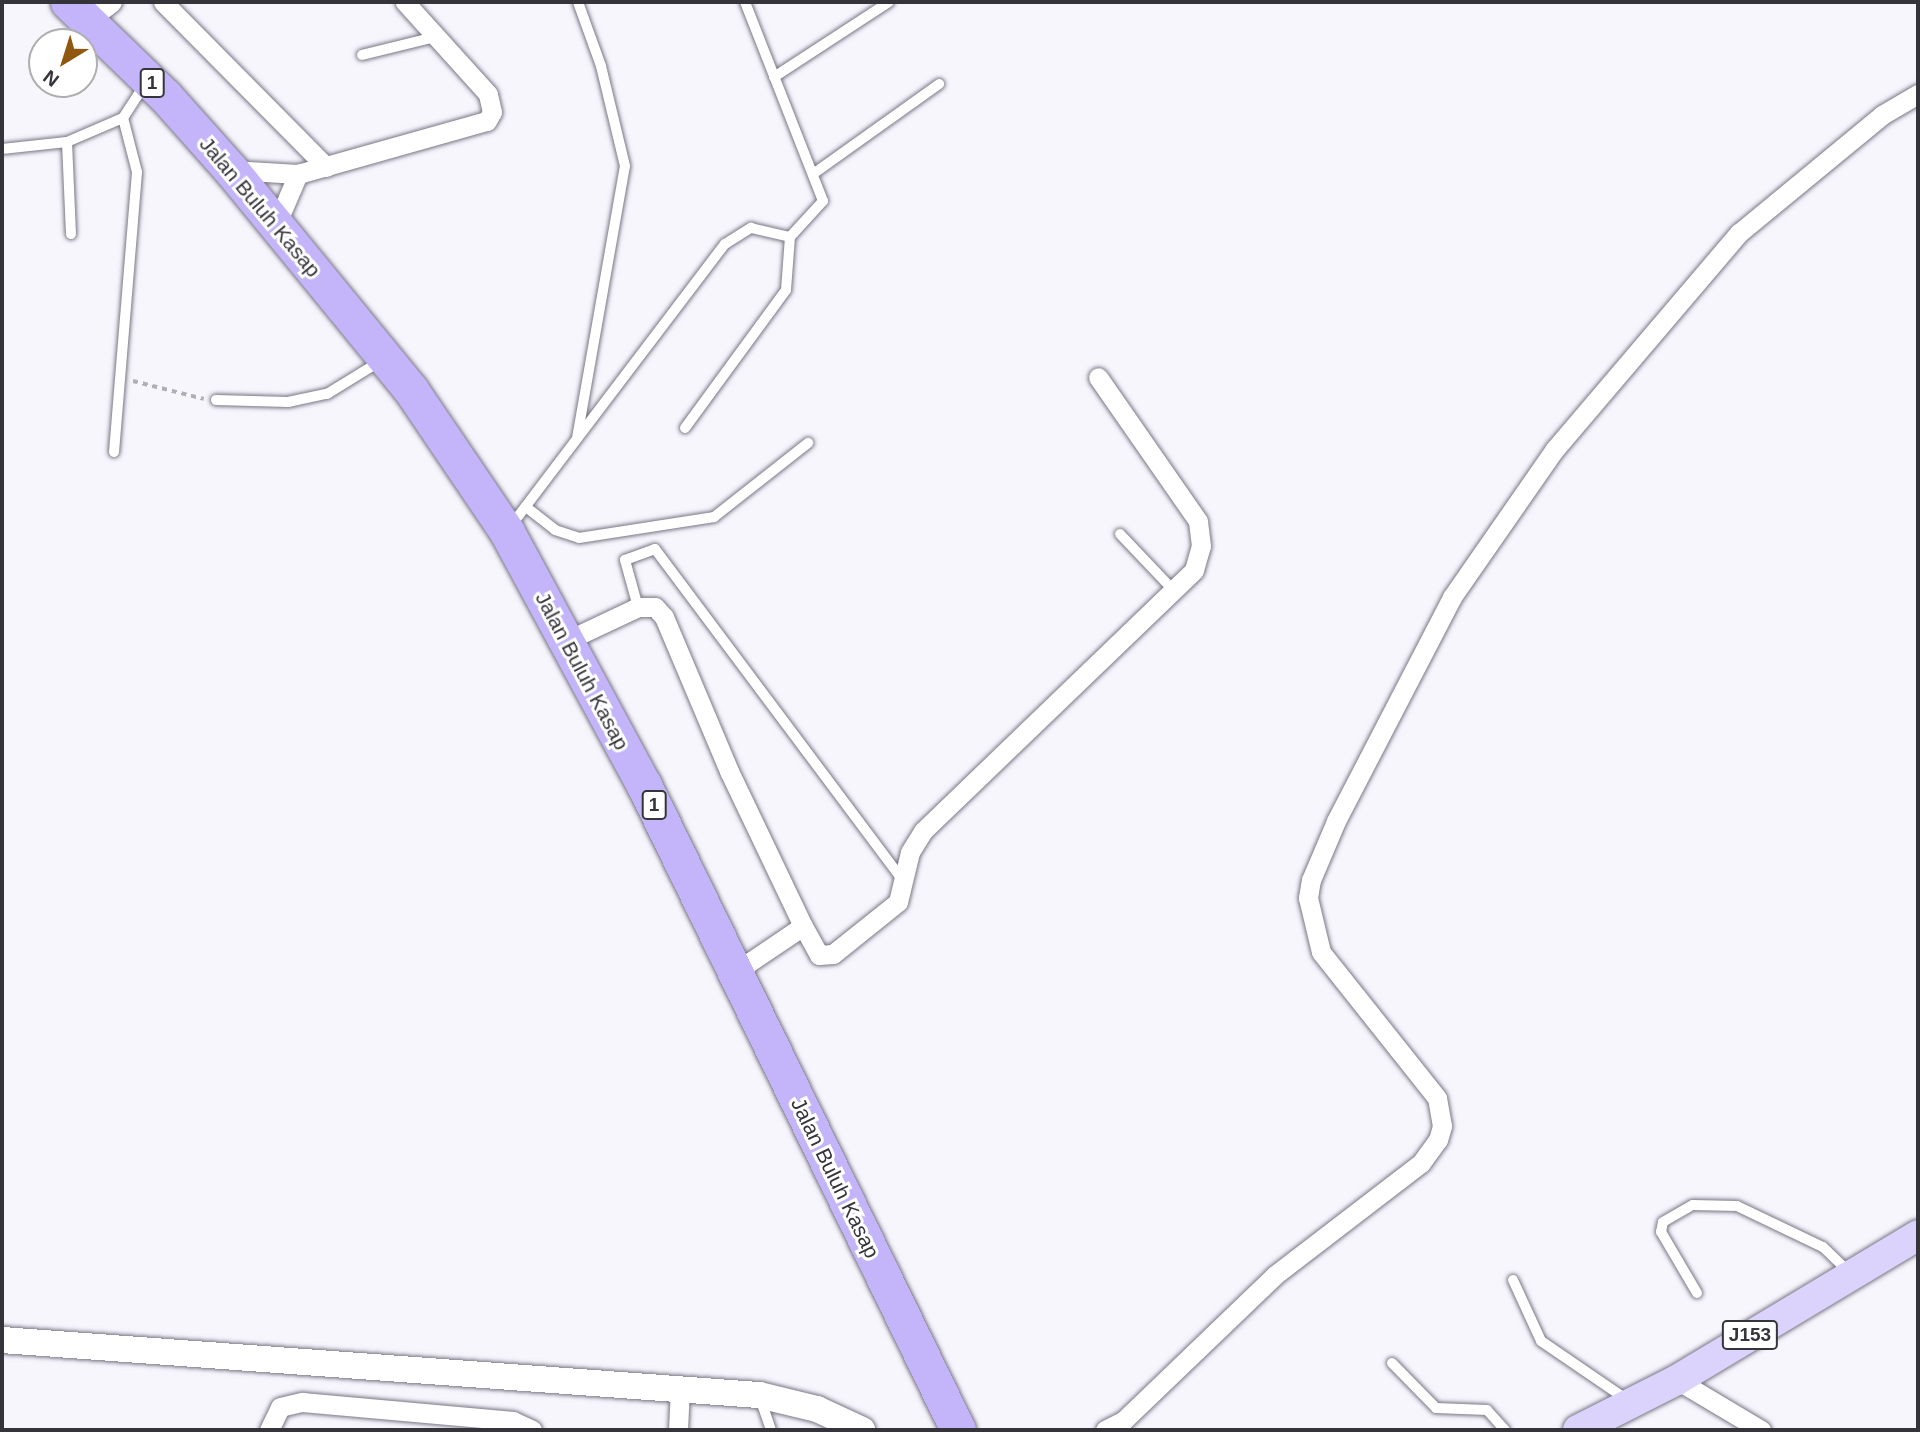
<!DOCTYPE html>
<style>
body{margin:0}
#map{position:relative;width:1920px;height:1432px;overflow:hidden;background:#f7f6fd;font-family:Helvetica,sans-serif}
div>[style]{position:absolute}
.path>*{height:3.5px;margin-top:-1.75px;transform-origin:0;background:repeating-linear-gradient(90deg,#b0afb5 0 5px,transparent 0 10px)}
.roads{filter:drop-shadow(0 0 2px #797685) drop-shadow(0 0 2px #797685)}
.lane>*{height:10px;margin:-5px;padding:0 5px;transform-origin:5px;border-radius:5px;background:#fff}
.street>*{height:19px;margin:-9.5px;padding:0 9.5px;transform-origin:9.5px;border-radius:9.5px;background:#fff}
.secondary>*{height:26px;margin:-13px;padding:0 13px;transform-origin:13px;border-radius:13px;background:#fff}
.primary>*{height:30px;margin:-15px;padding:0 15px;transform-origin:15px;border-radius:15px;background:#dcd3fc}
.highway>*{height:35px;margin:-17.5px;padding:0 17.5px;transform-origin:17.5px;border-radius:17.5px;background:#c4b5fa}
span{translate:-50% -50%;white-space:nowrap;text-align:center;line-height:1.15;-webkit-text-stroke:6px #fff;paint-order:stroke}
.shield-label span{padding:2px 5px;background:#fff;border:2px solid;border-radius:5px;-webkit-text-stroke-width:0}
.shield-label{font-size:19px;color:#35343a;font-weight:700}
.street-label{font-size:21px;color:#35343a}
.frame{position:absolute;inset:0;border:4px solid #35343a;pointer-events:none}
.north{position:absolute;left:28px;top:28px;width:70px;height:70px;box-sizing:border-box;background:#fff;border:2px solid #aeaeb0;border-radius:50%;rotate:218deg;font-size:19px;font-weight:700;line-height:28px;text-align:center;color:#35343a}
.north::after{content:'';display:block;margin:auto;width:24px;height:32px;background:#8f570f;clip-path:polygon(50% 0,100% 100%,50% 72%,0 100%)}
</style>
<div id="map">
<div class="path">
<div style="left:133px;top:381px;width:73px;rotate:14.2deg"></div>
</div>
<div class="roads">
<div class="lane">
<div style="left:362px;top:55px;width:75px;rotate:-13.9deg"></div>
<div style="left:774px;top:77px;width:137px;rotate:-33.1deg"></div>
<div style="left:2px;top:149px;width:65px;rotate:-6.1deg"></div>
<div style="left:813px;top:174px;width:155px;rotate:-35.5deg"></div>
<div style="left:71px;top:234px;width:92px;rotate:-92.5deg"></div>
<div style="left:67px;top:142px;width:61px;rotate:-23.2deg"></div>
<div style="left:216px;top:400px;width:72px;rotate:1.6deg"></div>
<div style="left:288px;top:402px;width:40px;rotate:-12deg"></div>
<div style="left:327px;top:394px;width:61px;rotate:-31.6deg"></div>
<div style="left:685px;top:428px;width:171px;rotate:-53.8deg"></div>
<div style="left:786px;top:290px;width:53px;rotate:-85.7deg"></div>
<div style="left:577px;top:438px;width:276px;rotate:-80deg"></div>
<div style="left:625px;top:166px;width:103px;rotate:-103.5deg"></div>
<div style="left:601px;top:66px;width:68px;rotate:-109.8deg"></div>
<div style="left:114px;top:452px;width:281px;rotate:-85.3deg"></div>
<div style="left:137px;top:172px;width:56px;rotate:-104.5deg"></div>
<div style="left:123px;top:118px;width:38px;rotate:-57deg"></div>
<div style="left:526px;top:507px;width:37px;rotate:38deg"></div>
<div style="left:555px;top:530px;width:25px;rotate:18deg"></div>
<div style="left:579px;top:538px;width:137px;rotate:-8.8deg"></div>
<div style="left:714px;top:517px;width:120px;rotate:-38.2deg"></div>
<div style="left:510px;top:527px;width:355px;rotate:-52.8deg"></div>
<div style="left:725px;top:244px;width:31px;rotate:-32deg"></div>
<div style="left:751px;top:228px;width:40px;rotate:13deg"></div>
<div style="left:790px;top:237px;width:49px;rotate:-47.5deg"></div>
<div style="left:823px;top:201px;width:214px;rotate:-111.4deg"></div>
<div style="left:1120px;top:534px;width:79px;rotate:46.5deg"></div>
<div style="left:638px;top:607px;width:49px;rotate:-105.5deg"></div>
<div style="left:625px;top:560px;width:32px;rotate:-20deg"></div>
<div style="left:655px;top:549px;width:414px;rotate:53.2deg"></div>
<div style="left:1513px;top:1280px;width:67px;rotate:65.3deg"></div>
<div style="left:1541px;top:1341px;width:107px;rotate:34.3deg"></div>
<div style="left:1697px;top:1293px;width:71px;rotate:-120.5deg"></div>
<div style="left:1661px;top:1232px;width:10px;rotate:-79deg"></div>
<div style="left:1663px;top:1222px;width:34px;rotate:-30deg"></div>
<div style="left:1693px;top:1205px;width:44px;rotate:1.3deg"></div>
<div style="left:1737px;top:1206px;width:95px;rotate:25.5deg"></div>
<div style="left:1823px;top:1247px;width:36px;rotate:44deg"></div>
<div style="left:1392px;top:1363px;width:63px;rotate:45.6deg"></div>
<div style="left:1436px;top:1408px;width:51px;rotate:2.2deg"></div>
<div style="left:1487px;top:1410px;width:27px;rotate:48deg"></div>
<div style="left:760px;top:1398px;width:34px;rotate:71deg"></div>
</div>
<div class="street">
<div style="left:163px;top:2px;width:232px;rotate:45.3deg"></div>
<div style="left:89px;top:20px;width:29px;rotate:-38deg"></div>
<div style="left:231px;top:170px;width:67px;rotate:3.4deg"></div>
<div style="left:298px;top:174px;width:196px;rotate:-15.7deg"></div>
<div style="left:487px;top:121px;width:10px;rotate:-61deg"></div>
<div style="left:492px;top:112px;width:18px;rotate:-103deg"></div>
<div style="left:488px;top:94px;width:124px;rotate:-132.1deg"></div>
<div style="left:276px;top:225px;width:56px;rotate:-66.7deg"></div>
<div style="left:566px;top:641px;width:80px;rotate:-25.3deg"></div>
<div style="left:638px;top:607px;width:17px"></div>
<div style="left:655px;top:607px;width:13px;rotate:48deg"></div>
<div style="left:664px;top:617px;width:167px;rotate:67.1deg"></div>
<div style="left:729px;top:771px;width:172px;rotate:64.5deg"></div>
<div style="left:803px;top:926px;width:33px;rotate:61deg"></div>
<div style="left:819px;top:955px;width:14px;rotate:-4deg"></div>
<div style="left:833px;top:954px;width:83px;rotate:-38.7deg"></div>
<div style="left:898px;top:902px;width:51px;rotate:-76.5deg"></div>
<div style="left:910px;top:852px;width:25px;rotate:-58deg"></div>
<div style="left:923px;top:831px;width:376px;rotate:-43.9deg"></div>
<div style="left:1194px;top:570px;width:25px;rotate:-74deg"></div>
<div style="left:1201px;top:546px;width:25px;rotate:-97deg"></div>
<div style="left:1198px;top:521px;width:175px;rotate:-124.8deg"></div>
<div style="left:735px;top:972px;width:82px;rotate:-34.1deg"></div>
<div style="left:1677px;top:1380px;width:98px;rotate:30.8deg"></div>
<div style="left:269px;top:1430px;width:25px;rotate:-64deg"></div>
<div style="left:280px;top:1407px;width:23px;rotate:-13deg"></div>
<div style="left:302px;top:1402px;width:212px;rotate:5.1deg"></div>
<div style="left:513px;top:1421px;width:21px;rotate:25deg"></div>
<div style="left:678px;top:1430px;width:43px;rotate:-87.3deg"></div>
<div style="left:1105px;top:1430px;width:20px;rotate:-27deg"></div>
<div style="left:1123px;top:1421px;width:211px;rotate:-43.8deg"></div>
<div style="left:1275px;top:1275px;width:184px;rotate:-37.5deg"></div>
<div style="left:1421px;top:1163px;width:29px;rotate:-54deg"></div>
<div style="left:1438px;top:1140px;width:15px;rotate:-74deg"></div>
<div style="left:1442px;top:1126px;width:28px;rotate:-100deg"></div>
<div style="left:1437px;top:1098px;width:186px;rotate:-128.5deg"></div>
<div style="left:1321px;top:952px;width:56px;rotate:-103.5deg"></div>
<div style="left:1308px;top:898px;width:18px;rotate:-81deg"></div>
<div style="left:1311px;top:880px;width:64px;rotate:-67deg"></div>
<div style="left:1336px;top:821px;width:252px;rotate:-62.6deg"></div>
<div style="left:1452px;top:597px;width:180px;rotate:-55.2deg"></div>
<div style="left:1555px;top:449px;width:284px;rotate:-49.6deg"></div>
<div style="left:1739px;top:233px;width:185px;rotate:-39.5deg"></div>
<div style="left:1882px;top:115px;width:42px;rotate:-30.3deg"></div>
</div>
<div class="secondary">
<div style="left:2px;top:1340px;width:759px;rotate:4.16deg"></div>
<div style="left:759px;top:1395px;width:60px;rotate:13.6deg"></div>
<div style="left:817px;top:1409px;width:50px;rotate:25deg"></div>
</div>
<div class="primary">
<div style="left:1578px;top:1430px;width:111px;rotate:-26.8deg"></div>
<div style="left:1677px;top:1380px;width:281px;rotate:-31deg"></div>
</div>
<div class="highway">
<div style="left:68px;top:2px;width:136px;rotate:44.1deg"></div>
<div style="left:166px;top:97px;width:98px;rotate:48.3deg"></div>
<div style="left:231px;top:170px;width:284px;rotate:50.7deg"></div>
<div style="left:411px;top:390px;width:171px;rotate:55.9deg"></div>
<div style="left:507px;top:532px;width:288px;rotate:61.6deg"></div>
<div style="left:644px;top:785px;width:717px;rotate:64.04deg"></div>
</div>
</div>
<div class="shield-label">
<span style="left:152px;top:83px">1</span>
<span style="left:654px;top:805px">1</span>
<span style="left:1750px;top:1335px">J153</span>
</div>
<div class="street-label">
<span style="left:260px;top:207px;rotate:50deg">Jalan Buluh Kasap</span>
<span style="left:582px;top:671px;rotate:62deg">Jalan Buluh Kasap</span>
<span style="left:835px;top:1178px;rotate:64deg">Jalan Buluh Kasap</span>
</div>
<div class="frame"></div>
<div class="north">N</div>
</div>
